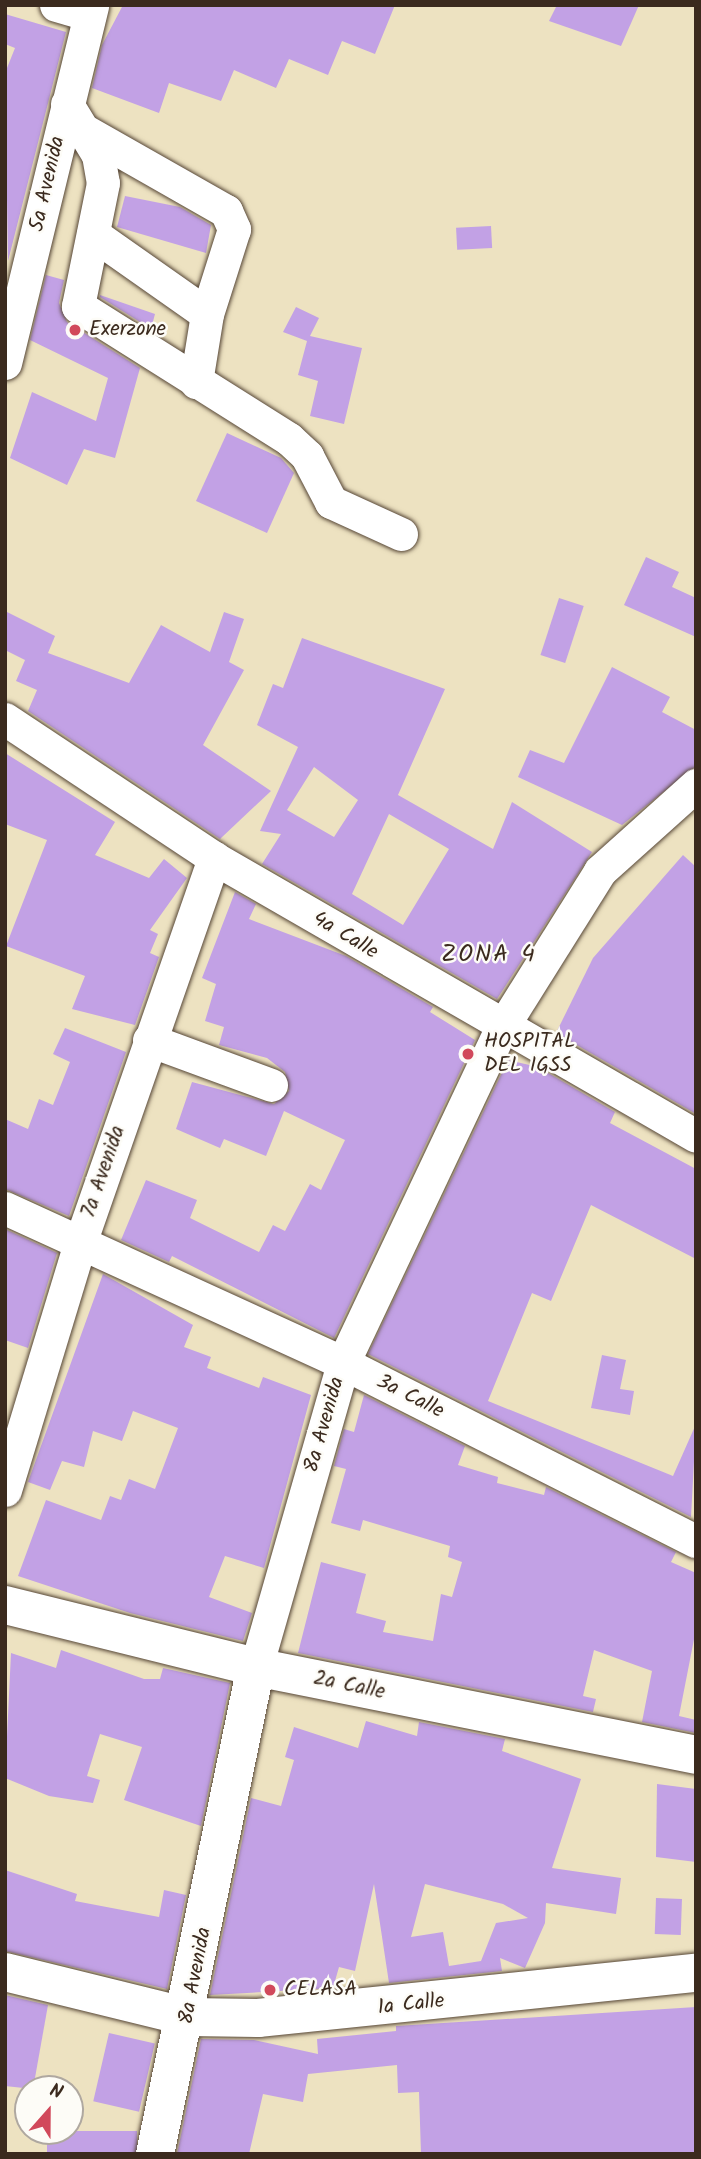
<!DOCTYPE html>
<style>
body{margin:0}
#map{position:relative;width:701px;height:2159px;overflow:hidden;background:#ede2c1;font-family:Kalam,sans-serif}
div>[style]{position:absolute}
.building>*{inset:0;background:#c2a1e5;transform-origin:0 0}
.roads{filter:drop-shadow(0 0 2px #564636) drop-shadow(0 0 2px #564636)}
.minor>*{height:33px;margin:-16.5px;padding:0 16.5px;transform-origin:16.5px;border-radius:16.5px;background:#fff}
.major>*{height:38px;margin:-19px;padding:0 19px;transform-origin:19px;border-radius:19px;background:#fff}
.dots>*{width:19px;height:19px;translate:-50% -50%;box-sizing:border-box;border:4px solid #fdfcf7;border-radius:50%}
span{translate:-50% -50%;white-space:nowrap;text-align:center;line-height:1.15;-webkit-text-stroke:5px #fdfcf7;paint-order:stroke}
.street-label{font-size:21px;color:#3b2a1e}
.poi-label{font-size:21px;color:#3b2a1e}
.left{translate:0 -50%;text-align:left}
.quarter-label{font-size:24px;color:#3b2a1e;letter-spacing:2px}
.frame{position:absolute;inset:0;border:7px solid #3b2a1e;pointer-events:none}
.north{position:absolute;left:14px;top:2075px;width:70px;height:70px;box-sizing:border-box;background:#fdfcf7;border:2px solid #afa8a0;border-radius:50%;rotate:21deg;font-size:19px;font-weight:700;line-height:28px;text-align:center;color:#3b2a1e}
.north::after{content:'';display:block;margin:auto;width:24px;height:32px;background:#d1495b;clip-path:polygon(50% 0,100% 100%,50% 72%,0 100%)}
</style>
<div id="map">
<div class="building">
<div style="clip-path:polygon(123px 5px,395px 5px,375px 54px,342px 41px,328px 75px,289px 59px,276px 88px,234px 70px,221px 101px,169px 83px,159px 113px,92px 88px,102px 45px)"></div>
<div style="clip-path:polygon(557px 5px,639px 5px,621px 46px,549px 21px)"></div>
<div style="clip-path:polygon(5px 14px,66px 32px,8px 261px,5px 73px,15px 48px,5px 44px)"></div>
<div style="clip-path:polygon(125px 196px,180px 207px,211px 225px,206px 253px,117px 227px)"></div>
<div style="left:491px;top:226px;width:22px;height:35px;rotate:87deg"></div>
<div style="clip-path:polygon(46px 275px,64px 280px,59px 303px,67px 322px,140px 368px,115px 458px,84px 449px,67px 485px,10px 458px,32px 392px,96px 421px,108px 378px,30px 340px)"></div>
<div style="clip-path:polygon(100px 295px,155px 314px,151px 329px,100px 297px)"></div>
<div style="clip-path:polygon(296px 307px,319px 318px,310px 336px,362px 348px,344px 424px,310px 416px,318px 381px,298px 375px,307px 341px,283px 332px)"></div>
<div style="clip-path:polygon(227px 433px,281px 458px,294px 473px,267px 533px,196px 501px)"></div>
<div style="clip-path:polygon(646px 557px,679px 572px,672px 587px,696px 598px,696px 637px,624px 605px)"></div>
<div style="left:559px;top:598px;width:26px;height:60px;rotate:18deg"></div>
<div style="clip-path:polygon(5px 611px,55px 636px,48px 653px,129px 683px,161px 625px,210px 652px,224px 612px,244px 619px,229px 662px,244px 670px,203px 745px,271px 791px,220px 839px,28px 711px,37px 690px,16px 681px,25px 660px,5px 650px)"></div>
<div style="clip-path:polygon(evenodd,302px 638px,445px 689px,398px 795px,493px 849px,512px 802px,592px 852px,497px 999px,262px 864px,281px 834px,260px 831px,298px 747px,257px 725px,273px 684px,283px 688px,302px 638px,314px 767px,358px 800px,334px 837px,287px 810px,314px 767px,302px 638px,389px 814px,449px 849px,403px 925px,352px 894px,389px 814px)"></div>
<div style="clip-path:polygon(612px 667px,670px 697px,662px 712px,696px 730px,696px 766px,622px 825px,518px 777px,530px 750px,564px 763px)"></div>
<div style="clip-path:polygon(5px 753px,115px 822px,95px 855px,149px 878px,164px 859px,187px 878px,150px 930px,158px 934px,150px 953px,159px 957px,135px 1025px,72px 1009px,85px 976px,6px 946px,47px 840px,5px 824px)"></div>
<div style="clip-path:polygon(683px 855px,696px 867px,696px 1114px,556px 1033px,593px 958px)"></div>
<div style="clip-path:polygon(235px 892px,256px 904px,249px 919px,346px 956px,433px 1007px,430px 1012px,475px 1040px,334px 1338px,172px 1256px,169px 1262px,121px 1240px,146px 1180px,197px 1200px,190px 1218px,259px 1252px,273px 1225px,285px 1231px,310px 1184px,321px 1190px,345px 1140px,284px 1111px,266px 1156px,224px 1139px,220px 1148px,176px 1129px,192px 1082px,274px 1104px,289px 1091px,285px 1072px,267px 1058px,219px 1045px,224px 1027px,205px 1021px,216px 984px,202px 978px)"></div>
<div style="clip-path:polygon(65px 1028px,126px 1052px,69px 1216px,5px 1189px,5px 1119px,28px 1129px,39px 1099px,53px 1105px,70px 1062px,53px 1054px)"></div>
<div style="clip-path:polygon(508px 1060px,538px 1067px,615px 1112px,610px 1123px,696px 1169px,696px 1259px,591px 1205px,551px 1301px,532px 1293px,488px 1401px,673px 1476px,696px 1424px,691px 1517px,368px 1354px)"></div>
<div style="clip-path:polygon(5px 1229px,57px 1253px,28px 1348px,5px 1340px)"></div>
<div style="clip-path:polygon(103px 1274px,193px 1325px,184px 1347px,211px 1357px,207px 1368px,259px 1388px,263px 1377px,311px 1395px,264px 1568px,225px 1556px,209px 1597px,252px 1613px,243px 1641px,130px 1613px,18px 1576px,46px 1500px,101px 1520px,110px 1496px,121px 1500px,129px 1479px,155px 1489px,178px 1428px,133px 1411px,122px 1441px,93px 1431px,84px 1467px,62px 1461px,50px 1490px,28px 1482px)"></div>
<div style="clip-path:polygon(602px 1355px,626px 1360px,620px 1389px,634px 1391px,630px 1415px,591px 1408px)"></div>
<div style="clip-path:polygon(364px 1395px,465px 1446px,458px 1465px,498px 1477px,497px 1483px,544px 1495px,546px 1487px,676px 1552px,671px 1562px,696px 1573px,696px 1629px,679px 1716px,696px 1720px,696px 1733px,642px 1722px,652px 1671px,594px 1650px,583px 1696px,596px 1699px,593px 1712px,298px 1653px,321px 1562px,366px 1574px,356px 1613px,386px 1621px,383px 1632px,433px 1641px,441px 1594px,452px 1597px,462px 1562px,448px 1557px,450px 1546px,363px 1520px,360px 1531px,331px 1523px,346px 1469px,334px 1466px,344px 1429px,354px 1432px)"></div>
<div style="clip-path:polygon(61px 1650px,144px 1679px,160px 1679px,163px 1668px,230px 1683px,201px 1826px,124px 1800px,142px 1747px,100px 1734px,87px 1776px,100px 1780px,93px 1803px,49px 1796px,5px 1778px,11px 1653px,56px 1668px)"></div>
<div style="clip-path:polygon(evenodd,366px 1721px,417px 1736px,419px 1722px,505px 1739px,502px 1751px,581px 1779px,552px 1868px,621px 1878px,616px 1914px,546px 1903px,545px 1923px,525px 1968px,500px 1958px,502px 1971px,389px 1983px,374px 1884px,355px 1971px,339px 1967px,333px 1988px,210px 1995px,251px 1798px,281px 1806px,294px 1760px,285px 1757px,294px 1727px,358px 1748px,366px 1721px,425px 1884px,503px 1904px,528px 1918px,496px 1923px,481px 1961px,449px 1966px,443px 1932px,411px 1937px,425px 1884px)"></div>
<div style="clip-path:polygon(657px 1784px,696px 1789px,696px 1862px,656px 1857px)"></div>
<div style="clip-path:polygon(5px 1870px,77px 1894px,75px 1901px,159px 1917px,164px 1890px,186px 1895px,167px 1989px,5px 1951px)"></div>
<div style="left:656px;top:1898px;width:26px;height:36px;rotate:2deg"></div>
<div style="clip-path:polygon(5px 1995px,48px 2005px,33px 2089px,5px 2086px)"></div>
<div style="clip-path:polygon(696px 2007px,696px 2154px,421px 2154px,419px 2092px,398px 2093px,397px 2065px,308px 2074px,303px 2102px,263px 2094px,249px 2154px,177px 2154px,201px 2039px,254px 2040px,318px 2054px,317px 2039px,396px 2031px,396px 2026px)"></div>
<div style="left:109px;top:2033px;width:47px;height:70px;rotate:13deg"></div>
<div style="left:47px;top:2131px;width:90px;height:24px"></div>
</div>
<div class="roads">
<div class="minor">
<div style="left:56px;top:5px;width:33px;rotate:16deg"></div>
<div style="left:67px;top:104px;width:60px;rotate:58.7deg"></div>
<div style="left:98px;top:155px;width:28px;rotate:80deg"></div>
<div style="left:103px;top:183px;width:126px;rotate:101.5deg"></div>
<div style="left:78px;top:306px;width:249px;rotate:32.2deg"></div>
<div style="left:289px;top:439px;width:25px;rotate:43deg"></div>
<div style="left:307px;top:456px;width:52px;rotate:62.4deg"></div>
<div style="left:331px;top:502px;width:77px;rotate:24.6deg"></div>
<div style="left:87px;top:132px;width:160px;rotate:29.6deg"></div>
<div style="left:226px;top:211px;width:20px;rotate:66deg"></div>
<div style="left:234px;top:229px;width:89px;rotate:107.6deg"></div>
<div style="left:93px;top:234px;width:139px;rotate:35.1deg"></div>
<div style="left:207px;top:314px;width:69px;rotate:99.2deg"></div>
<div style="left:5px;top:363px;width:368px;rotate:-76.3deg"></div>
<div style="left:5px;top:719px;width:251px;rotate:33.6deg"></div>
<div style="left:214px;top:858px;width:556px;rotate:29.97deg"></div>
<div style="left:149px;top:1040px;width:130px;rotate:20.2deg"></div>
<div style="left:5px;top:1208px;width:372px;rotate:24.6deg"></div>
<div style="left:343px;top:1363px;width:395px;rotate:26.8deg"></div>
<div style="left:5px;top:1490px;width:258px;rotate:-73.1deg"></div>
<div style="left:80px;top:1243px;width:408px;rotate:-70.8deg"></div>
<div style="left:256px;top:1667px;width:316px;rotate:-74deg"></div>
<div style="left:343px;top:1363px;width:369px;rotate:-64.7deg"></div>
<div style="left:501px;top:1029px;width:186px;rotate:-57.9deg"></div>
<div style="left:600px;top:871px;width:129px;rotate:-41.9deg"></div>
</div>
<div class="major">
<div style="left:5px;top:1605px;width:259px;rotate:13.9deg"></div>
<div style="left:256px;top:1667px;width:449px;rotate:11.3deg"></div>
<div style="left:5px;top:1972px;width:188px;rotate:13.8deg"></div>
<div style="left:188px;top:2017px;width:70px;rotate:0.8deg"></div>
<div style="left:258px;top:2018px;width:440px;rotate:-5.9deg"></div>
<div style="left:155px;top:2154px;width:497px;rotate:-78.3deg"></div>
</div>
</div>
<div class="dots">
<div style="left:75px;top:330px;background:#d1495b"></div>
<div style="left:468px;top:1054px;background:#d1495b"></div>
<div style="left:270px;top:1990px;background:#d1495b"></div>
</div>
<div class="street-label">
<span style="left:48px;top:184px;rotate:-77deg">5a Avenida</span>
<span style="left:345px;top:936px;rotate:31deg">4a Calle</span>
<span style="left:104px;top:1172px;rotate:-71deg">7a Avenida</span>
<span style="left:410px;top:1397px;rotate:27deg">3a Calle</span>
<span style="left:325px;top:1425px;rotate:-74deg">8a Avenida</span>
<span style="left:349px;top:1686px;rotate:12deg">2a Calle</span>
<span style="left:196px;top:1976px;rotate:-79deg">8a Avenida</span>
<span style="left:411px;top:2005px;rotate:-6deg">1a Calle</span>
</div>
<div class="poi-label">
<span class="left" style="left:89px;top:330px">Exerzone</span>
<span class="left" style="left:484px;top:1054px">HOSPITAL<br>DEL IGSS</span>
<span class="left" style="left:284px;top:1990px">CELASA</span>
</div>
<div class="quarter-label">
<span style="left:489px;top:955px">ZONA 4</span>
</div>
<div class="frame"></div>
<div class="north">N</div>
</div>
